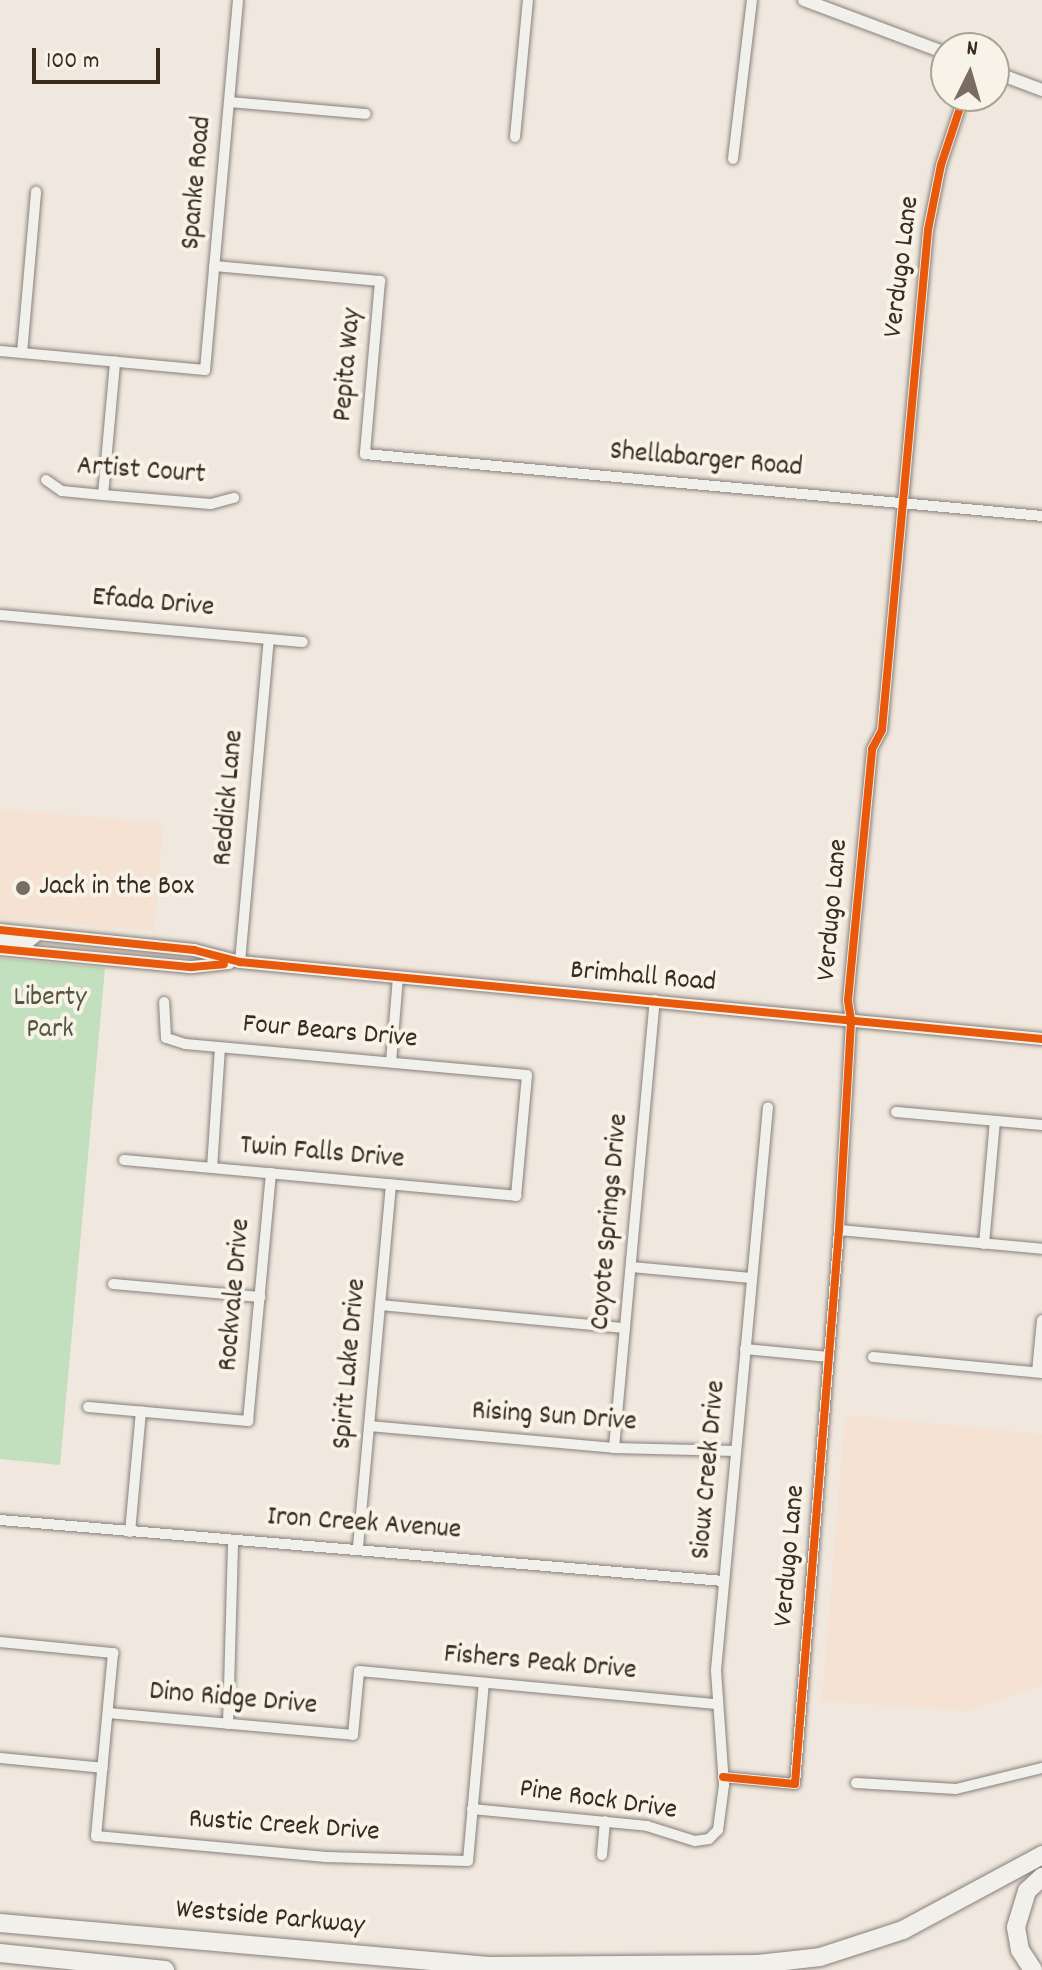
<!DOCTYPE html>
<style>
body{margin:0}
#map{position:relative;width:1042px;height:1970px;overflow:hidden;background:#f0e7de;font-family:Dekko,sans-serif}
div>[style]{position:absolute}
.built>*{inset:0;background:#f5e2d2;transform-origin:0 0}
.green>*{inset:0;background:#c2e0bd}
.roads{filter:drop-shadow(0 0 2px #888079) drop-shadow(0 0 2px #888079)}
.minor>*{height:10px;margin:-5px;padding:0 5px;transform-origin:5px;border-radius:5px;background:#f2f0eb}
.tertiary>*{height:12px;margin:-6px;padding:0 6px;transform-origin:6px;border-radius:6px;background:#f2f0eb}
.motorway>*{height:18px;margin:-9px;padding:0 9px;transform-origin:9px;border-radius:9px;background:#f2f0eb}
.cycleway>*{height:8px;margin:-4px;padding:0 4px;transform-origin:4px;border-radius:4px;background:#e8590c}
.dots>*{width:22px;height:22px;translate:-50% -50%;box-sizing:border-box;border:4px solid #f7f3e8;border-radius:50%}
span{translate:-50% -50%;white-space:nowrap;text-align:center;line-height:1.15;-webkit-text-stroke:8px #f7f3e8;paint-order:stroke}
.street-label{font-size:28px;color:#3b2a1e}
.poi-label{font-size:28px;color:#3b2a1e}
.left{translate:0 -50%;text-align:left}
.park-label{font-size:28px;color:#54563f}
.north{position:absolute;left:930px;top:32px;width:80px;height:80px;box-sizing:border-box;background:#f7f3e8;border:2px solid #aca397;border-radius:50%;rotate:5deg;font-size:22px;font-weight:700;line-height:32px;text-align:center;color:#3b2a1e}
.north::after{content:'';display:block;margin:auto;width:28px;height:36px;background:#7a6c61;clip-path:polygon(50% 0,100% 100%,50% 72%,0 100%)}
.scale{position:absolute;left:32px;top:48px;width:128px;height:36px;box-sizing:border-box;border:4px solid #3b2a1e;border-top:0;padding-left:10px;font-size:24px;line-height:28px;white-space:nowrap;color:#3b2a1e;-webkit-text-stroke:6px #f7f3e8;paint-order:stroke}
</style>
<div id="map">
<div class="built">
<div style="left:0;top:809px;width:164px;height:108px;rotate:5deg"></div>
<div style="clip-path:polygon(845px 1415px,1042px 1434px,1042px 1685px,967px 1711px,822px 1701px)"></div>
</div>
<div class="green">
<div style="clip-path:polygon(0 958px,105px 968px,60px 1465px,0 1459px)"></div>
</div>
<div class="roads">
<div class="minor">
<div style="left:229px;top:102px;width:137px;rotate:5deg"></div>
<div style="left:515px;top:137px;width:138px;rotate:-84.6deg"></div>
<div style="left:733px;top:159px;width:160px;rotate:-83.2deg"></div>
<div style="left:214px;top:266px;width:167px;rotate:5.2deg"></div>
<div style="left:380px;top:281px;width:174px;rotate:95deg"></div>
<div style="left:365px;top:454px;width:680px;rotate:5.23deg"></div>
<div style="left:0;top:351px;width:206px;rotate:5.3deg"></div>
<div style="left:205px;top:370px;width:371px;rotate:-84.9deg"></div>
<div style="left:22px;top:353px;width:162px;rotate:-85deg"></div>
<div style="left:46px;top:480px;width:19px;rotate:35deg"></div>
<div style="left:62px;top:491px;width:41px;rotate:5.6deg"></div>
<div style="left:103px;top:495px;width:108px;rotate:4.8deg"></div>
<div style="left:211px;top:504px;width:24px;rotate:-15deg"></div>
<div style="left:103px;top:495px;width:134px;rotate:-84.8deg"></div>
<div style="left:0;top:615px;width:304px;rotate:5.1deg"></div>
<div style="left:240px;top:962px;width:324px;rotate:-84.9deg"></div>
<div style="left:391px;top:1062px;width:85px;rotate:-85.3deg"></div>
<div style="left:896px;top:1112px;width:147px;rotate:5.1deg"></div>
<div style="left:124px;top:1160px;width:394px;rotate:5.2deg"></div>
<div style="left:516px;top:1196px;width:121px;rotate:-84.8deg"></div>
<div style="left:527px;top:1075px;width:343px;rotate:-174.8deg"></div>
<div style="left:185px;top:1044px;width:20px;rotate:-162deg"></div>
<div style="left:166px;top:1038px;width:36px;rotate:-93deg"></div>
<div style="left:212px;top:1168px;width:121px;rotate:-86.2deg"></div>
<div style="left:839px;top:1230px;width:204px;rotate:5.3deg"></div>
<div style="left:984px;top:1244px;width:123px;rotate:-84.9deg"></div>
<div style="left:631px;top:1267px;width:121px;rotate:5.2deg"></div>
<div style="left:113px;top:1284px;width:148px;rotate:5.1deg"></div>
<div style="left:380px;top:1305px;width:246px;rotate:5.4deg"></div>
<div style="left:745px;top:1349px;width:84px;rotate:5.4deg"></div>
<div style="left:873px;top:1357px;width:170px;rotate:5.4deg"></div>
<div style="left:1037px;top:1372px;width:52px;rotate:-84.5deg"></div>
<div style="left:88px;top:1407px;width:161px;rotate:5deg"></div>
<div style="left:248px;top:1421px;width:249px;rotate:-84.7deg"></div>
<div style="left:369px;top:1426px;width:246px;rotate:5.1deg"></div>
<div style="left:614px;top:1448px;width:122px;rotate:1.4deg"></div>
<div style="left:614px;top:1448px;width:450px;rotate:-84.8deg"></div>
<div style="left:0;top:1520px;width:727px;rotate:4.82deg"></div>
<div style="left:130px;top:1532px;width:121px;rotate:-84.8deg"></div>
<div style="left:358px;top:1547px;width:364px;rotate:-84.8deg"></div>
<div style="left:0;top:1642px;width:114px;rotate:5.6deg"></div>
<div style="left:113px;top:1653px;width:184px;rotate:95.3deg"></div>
<div style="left:96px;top:1836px;width:231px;rotate:5.2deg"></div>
<div style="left:326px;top:1857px;width:142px;rotate:1.6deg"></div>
<div style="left:468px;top:1861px;width:179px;rotate:-84.9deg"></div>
<div style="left:108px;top:1713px;width:246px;rotate:5.1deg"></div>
<div style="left:353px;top:1735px;width:64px;rotate:-84.6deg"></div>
<div style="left:359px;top:1671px;width:359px;rotate:5.3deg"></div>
<div style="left:228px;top:1724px;width:183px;rotate:-88.4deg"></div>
<div style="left:0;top:1758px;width:103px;rotate:5.5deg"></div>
<div style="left:723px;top:1777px;width:72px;rotate:5.6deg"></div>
<div style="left:795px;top:1784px;width:556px;rotate:-85.46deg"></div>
<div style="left:839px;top:1230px;width:210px;rotate:-86.7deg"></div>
<div style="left:851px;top:1020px;width:20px;rotate:-99deg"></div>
<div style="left:848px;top:1000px;width:252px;rotate:-84.5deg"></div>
<div style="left:872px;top:749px;width:21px;rotate:-62deg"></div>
<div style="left:882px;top:730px;width:502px;rotate:-84.74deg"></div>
<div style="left:928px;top:230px;width:66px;rotate:-78.7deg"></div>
<div style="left:941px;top:165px;width:73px;rotate:-71.6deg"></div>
<div style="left:856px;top:1783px;width:100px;rotate:3.4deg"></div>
<div style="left:956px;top:1789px;width:89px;rotate:-13.7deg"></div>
<div style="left:472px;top:1809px;width:176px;rotate:5.5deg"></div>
<div style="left:647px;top:1826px;width:50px;rotate:17.4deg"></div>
<div style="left:695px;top:1841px;width:14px;rotate:-8deg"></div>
<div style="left:709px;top:1839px;width:13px;rotate:-45deg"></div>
<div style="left:718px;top:1830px;width:45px;rotate:-82.4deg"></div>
<div style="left:724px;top:1785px;width:115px;rotate:-94deg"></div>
<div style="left:716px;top:1670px;width:565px;rotate:-84.72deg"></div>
<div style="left:602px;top:1855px;width:34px;rotate:-85deg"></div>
</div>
<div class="tertiary">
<div style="left:804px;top:0;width:152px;rotate:20.5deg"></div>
<div style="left:994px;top:72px;width:51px;rotate:20.6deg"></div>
<div style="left:0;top:930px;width:195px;rotate:5.9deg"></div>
<div style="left:194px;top:950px;width:48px;rotate:14.6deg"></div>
<div style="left:240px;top:962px;width:806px;rotate:5.48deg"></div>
<div style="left:0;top:941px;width:27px;rotate:4deg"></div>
<div style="left:27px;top:943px;width:14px;rotate:-39deg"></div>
<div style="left:0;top:949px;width:193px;rotate:5.4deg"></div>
<div style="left:192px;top:967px;width:37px;rotate:-6deg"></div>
</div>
<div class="motorway">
<div style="left:0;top:1923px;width:502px;rotate:5.03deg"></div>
<div style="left:0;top:1953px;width:166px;rotate:5.9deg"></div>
<div style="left:489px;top:1966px;width:269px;rotate:-0.4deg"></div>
<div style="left:758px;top:1964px;width:62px;rotate:-6.4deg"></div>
<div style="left:820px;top:1957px;width:87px;rotate:-18deg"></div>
<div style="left:903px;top:1930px;width:158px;rotate:-28.3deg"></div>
<div style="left:1033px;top:1970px;width:24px;rotate:-123deg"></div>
<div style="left:1020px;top:1950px;width:23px;rotate:-100deg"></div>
<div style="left:1016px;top:1927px;width:38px;rotate:-73deg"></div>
<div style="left:1027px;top:1891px;width:21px;rotate:-43deg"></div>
</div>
</div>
<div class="cycleway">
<div style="left:0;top:930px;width:195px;rotate:5.9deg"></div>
<div style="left:194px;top:950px;width:48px;rotate:14.6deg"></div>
<div style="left:240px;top:962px;width:806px;rotate:5.48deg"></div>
<div style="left:0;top:949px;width:193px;rotate:5.4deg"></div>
<div style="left:192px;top:967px;width:32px;rotate:-5deg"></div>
<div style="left:723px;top:1777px;width:72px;rotate:5.6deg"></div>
<div style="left:795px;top:1784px;width:556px;rotate:-85.46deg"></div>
<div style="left:839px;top:1230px;width:210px;rotate:-86.7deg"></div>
<div style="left:851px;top:1020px;width:20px;rotate:-99deg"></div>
<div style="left:848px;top:1000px;width:252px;rotate:-84.5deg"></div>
<div style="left:872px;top:749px;width:21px;rotate:-62deg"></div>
<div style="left:882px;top:730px;width:502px;rotate:-84.74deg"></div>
<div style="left:928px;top:230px;width:66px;rotate:-78.7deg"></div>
<div style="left:941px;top:165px;width:73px;rotate:-71.6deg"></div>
</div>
<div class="dots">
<div style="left:23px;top:888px;background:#7a6c61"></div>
</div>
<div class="street-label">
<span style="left:198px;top:183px;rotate:-85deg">Spanke Road</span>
<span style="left:903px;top:267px;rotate:-83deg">Verdugo Lane</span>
<span style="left:349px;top:365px;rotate:-85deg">Pepita Way</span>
<span style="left:706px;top:461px;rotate:5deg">Shellabarger Road</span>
<span style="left:141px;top:472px;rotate:4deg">Artist Court</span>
<span style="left:153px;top:604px;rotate:5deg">Efada Drive</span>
<span style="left:230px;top:798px;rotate:-85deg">Reddick Lane</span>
<span style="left:834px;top:910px;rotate:-85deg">Verdugo Lane</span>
<span style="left:643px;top:978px;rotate:5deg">Brimhall Road</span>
<span style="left:330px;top:1033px;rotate:5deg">Four Bears Drive</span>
<span style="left:322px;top:1154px;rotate:5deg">Twin Falls Drive</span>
<span style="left:611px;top:1222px;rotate:-85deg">Coyote Springs Drive</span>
<span style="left:236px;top:1295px;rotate:-85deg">Rockvale Drive</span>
<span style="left:351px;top:1364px;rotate:-85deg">Spirit Lake Drive</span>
<span style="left:554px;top:1418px;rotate:4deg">Rising Sun Drive</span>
<span style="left:710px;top:1470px;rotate:-85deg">Sioux Creek Drive</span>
<span style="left:364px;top:1525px;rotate:4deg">Iron Creek Avenue</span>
<span style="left:791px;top:1556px;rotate:-85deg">Verdugo Lane</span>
<span style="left:540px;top:1664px;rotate:5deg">Fishers Peak Drive</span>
<span style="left:233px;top:1700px;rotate:5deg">Dino Ridge Drive</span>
<span style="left:598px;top:1801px;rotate:8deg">Pine Rock Drive</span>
<span style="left:284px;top:1827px;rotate:4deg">Rustic Creek Drive</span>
<span style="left:270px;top:1919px;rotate:5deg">Westside Parkway</span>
</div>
<div class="poi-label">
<span class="left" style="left:39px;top:888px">Jack in the Box</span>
</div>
<div class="park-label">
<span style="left:50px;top:1015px">Liberty<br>Park</span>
</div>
<div class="north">N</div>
<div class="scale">100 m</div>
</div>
